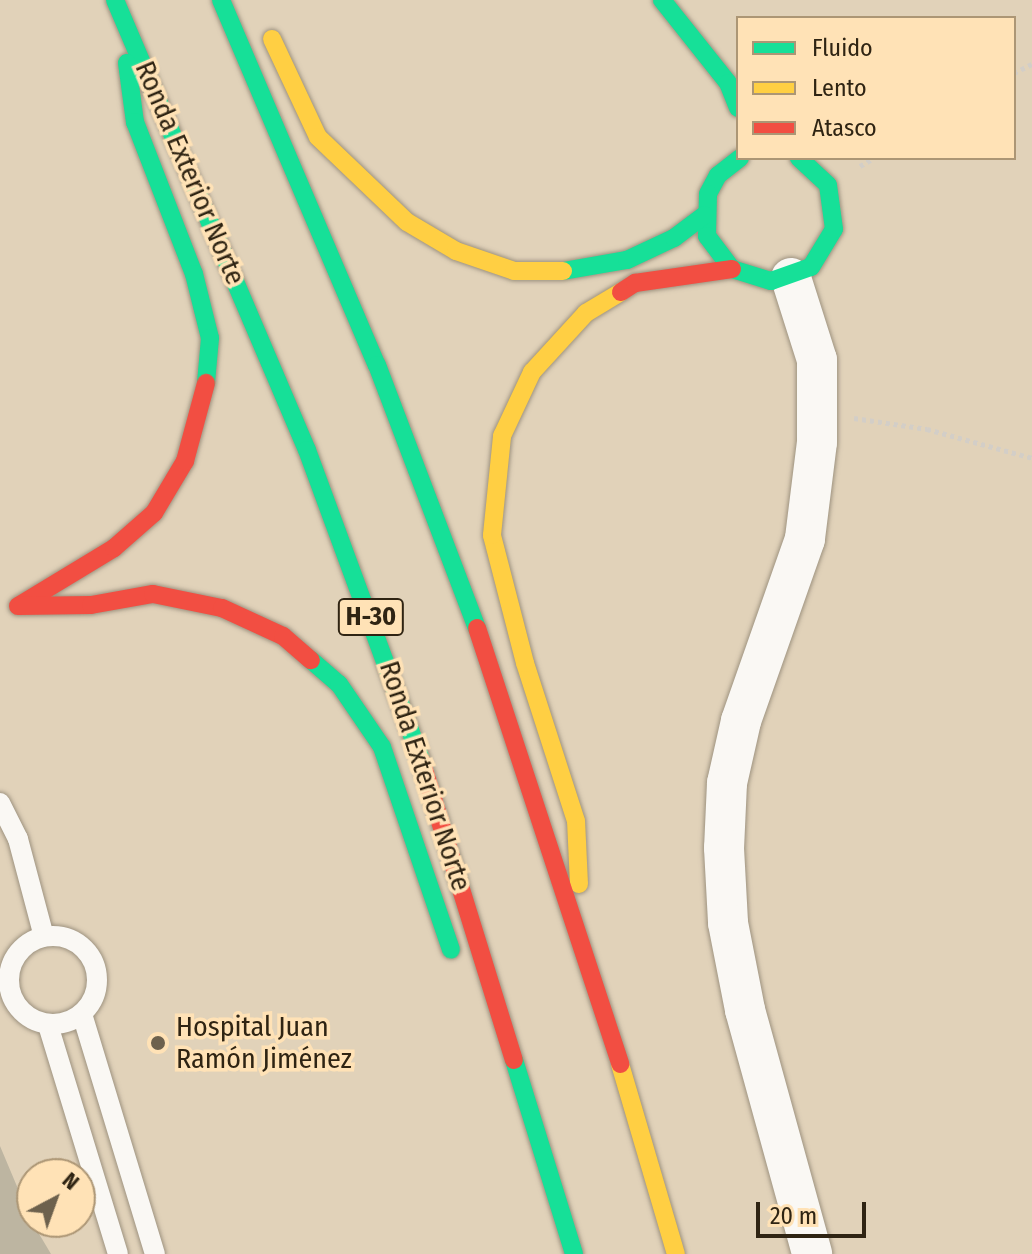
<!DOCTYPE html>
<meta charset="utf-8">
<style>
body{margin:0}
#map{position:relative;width:1032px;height:1254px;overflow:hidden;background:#e1d2b9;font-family:"Fira Sans Condensed",sans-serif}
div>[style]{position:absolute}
.building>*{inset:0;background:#bdb5a1}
.path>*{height:5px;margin-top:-2.5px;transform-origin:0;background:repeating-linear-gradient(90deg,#d3cec7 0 4px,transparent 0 8px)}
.roads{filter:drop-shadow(0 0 2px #9e9380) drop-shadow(0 0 2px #9e9380)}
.lane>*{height:20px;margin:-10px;padding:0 10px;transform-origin:10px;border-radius:10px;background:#faf8f4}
.lane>.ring{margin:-10px;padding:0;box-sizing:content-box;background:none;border:20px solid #faf8f4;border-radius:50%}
.street>*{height:40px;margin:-20px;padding:0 20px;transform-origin:20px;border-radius:20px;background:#faf8f4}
.fast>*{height:18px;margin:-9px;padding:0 9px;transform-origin:9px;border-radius:9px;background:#16e098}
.slow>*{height:18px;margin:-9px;padding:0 9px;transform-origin:9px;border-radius:9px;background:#ffcf43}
.jam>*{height:18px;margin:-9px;padding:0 9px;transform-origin:9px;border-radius:9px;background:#f24e42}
.dots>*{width:22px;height:22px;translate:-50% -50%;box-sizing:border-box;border:4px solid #ffe2b6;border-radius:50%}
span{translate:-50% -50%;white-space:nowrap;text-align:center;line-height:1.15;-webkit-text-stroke:7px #ffe2b6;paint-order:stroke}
.shield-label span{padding:2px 6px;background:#ffe2b6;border:2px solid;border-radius:6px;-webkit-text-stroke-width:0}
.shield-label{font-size:26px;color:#2f2413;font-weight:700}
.street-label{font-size:28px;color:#2f2413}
.poi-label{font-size:28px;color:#2f2413}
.left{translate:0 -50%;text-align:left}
.legend{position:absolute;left:736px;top:16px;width:280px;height:144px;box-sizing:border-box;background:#ffe2b6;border:2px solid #ac9675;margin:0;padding:10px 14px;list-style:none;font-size:24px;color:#2f2413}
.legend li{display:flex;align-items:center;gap:16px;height:40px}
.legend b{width:40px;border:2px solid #ac9675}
.north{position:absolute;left:16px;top:1158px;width:80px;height:80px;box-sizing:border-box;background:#ffe2b6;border:2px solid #ac9675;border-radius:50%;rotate:41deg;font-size:22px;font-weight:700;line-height:32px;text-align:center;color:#2f2413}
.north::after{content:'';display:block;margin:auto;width:28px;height:36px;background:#6d614d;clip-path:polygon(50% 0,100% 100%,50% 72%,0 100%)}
.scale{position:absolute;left:756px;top:1202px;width:110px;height:36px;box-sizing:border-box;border:4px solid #2f2413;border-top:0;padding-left:10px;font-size:24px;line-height:28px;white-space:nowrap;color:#2f2413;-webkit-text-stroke:6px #ffe2b6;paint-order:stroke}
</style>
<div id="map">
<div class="building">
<div style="clip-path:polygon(0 1146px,32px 1222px,51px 1254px,0 1254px)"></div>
</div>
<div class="path">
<div style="left:1014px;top:73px;width:20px;rotate:-27deg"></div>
<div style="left:860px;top:166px;width:16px;rotate:-30deg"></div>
<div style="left:854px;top:418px;width:74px;rotate:8.6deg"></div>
<div style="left:927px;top:429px;width:109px;rotate:15.4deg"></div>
</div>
<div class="roads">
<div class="lane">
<div style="left:0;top:803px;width:40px;rotate:63.4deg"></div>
<div style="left:18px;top:839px;width:101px;rotate:75.1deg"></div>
<div class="ring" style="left:9px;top:936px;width:68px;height:68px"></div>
<div style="left:82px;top:1014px;width:251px;rotate:73.1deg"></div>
<div style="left:48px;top:1025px;width:239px;rotate:73deg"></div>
</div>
<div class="street">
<div style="left:791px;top:278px;width:86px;rotate:72.4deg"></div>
<div style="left:817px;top:360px;width:82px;rotate:90deg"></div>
<div style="left:817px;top:442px;width:98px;rotate:97.1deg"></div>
<div style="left:805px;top:539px;width:193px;rotate:109.4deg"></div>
<div style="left:741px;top:721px;width:64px;rotate:102.7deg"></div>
<div style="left:727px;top:783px;width:65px;rotate:92.6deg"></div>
<div style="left:724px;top:848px;width:75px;rotate:86.9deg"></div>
<div style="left:728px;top:923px;width:89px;rotate:78.9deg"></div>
<div style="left:745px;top:1010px;width:253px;rotate:74.6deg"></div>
</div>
<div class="fast">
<div style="left:115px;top:0;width:489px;rotate:66.9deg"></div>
<div style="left:307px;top:450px;width:330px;rotate:69.8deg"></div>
<div style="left:221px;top:0;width:397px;rotate:66.9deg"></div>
<div style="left:377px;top:365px;width:281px;rotate:69.2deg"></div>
<div style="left:662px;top:0;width:106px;rotate:51.5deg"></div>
<div style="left:728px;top:83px;width:27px;rotate:68deg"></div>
<div style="left:127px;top:63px;width:60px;rotate:82.3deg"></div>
<div style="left:135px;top:122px;width:163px;rotate:68.8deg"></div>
<div style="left:194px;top:274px;width:66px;rotate:76deg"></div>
<div style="left:210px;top:338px;width:45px;rotate:95.1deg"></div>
<div style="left:740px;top:158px;width:28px;rotate:142deg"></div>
<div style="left:718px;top:175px;width:21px;rotate:118deg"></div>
<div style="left:708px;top:194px;width:42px;rotate:91.4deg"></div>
<div style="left:707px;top:236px;width:41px;rotate:52.9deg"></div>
<div style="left:732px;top:269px;width:41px;rotate:17.1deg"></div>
<div style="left:771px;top:281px;width:42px;rotate:-19.3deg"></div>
<div style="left:811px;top:267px;width:44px;rotate:-58.8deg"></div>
<div style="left:834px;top:229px;width:44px;rotate:-97.8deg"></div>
<div style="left:828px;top:185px;width:40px;rotate:-137deg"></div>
<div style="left:563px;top:271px;width:65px;rotate:-9.8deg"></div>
<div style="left:627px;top:260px;width:52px;rotate:-25.1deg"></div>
<div style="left:674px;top:238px;width:38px;rotate:-37deg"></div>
<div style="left:311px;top:660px;width:37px;rotate:41deg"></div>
<div style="left:339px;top:684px;width:76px;rotate:55.7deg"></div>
<div style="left:382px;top:747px;width:214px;rotate:71.2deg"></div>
<div style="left:514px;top:1060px;width:203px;rotate:72.8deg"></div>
</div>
<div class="slow">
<div style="left:272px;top:39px;width:108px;rotate:64.9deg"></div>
<div style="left:318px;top:137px;width:123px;rotate:43.7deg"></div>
<div style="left:407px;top:222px;width:57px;rotate:30.6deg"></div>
<div style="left:456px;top:251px;width:61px;rotate:19deg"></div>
<div style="left:514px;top:271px;width:49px"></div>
<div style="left:579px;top:884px;width:63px;rotate:-92.7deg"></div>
<div style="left:576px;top:821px;width:166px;rotate:-107.9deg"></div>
<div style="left:525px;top:663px;width:132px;rotate:-104.5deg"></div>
<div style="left:492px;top:535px;width:100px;rotate:-84.2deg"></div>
<div style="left:502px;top:436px;width:71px;rotate:-64.9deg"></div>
<div style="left:532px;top:372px;width:80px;rotate:-47.5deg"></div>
<div style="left:586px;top:313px;width:41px;rotate:-31deg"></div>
<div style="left:620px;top:1064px;width:198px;rotate:73.6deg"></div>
</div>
<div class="jam">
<div style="left:621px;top:292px;width:17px;rotate:-33deg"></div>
<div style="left:635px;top:283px;width:98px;rotate:-8.2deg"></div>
<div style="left:20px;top:605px;width:110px;rotate:-31.2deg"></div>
<div style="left:114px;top:548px;width:53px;rotate:-41.2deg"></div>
<div style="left:154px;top:513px;width:61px;rotate:-59.2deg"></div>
<div style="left:185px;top:461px;width:81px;rotate:-74.9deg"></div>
<div style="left:18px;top:606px;width:73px;rotate:-0.8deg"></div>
<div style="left:91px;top:605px;width:63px;rotate:-10.1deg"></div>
<div style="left:153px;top:594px;width:70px;rotate:11.5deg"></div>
<div style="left:222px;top:608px;width:67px;rotate:24.7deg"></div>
<div style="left:283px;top:636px;width:37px;rotate:41deg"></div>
<div style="left:477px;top:628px;width:459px;rotate:71.8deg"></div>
<div style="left:421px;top:760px;width:314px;rotate:72.8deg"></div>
</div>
</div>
<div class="dots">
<div style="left:158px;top:1043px;background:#6d614d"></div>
</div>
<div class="shield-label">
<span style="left:371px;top:617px">H-30</span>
</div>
<div class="street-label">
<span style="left:190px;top:173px;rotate:67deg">Ronda Exterior Norte</span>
<span style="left:425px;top:776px;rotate:72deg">Ronda Exterior Norte</span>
</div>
<div class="poi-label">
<span class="left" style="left:176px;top:1043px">Hospital Juan<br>Ramón Jiménez</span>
</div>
<ul class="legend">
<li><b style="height:10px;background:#16e098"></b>Fluido</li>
<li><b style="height:10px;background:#ffcf43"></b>Lento</li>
<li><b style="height:10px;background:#f24e42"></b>Atasco</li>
</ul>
<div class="north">N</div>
<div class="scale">20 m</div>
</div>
